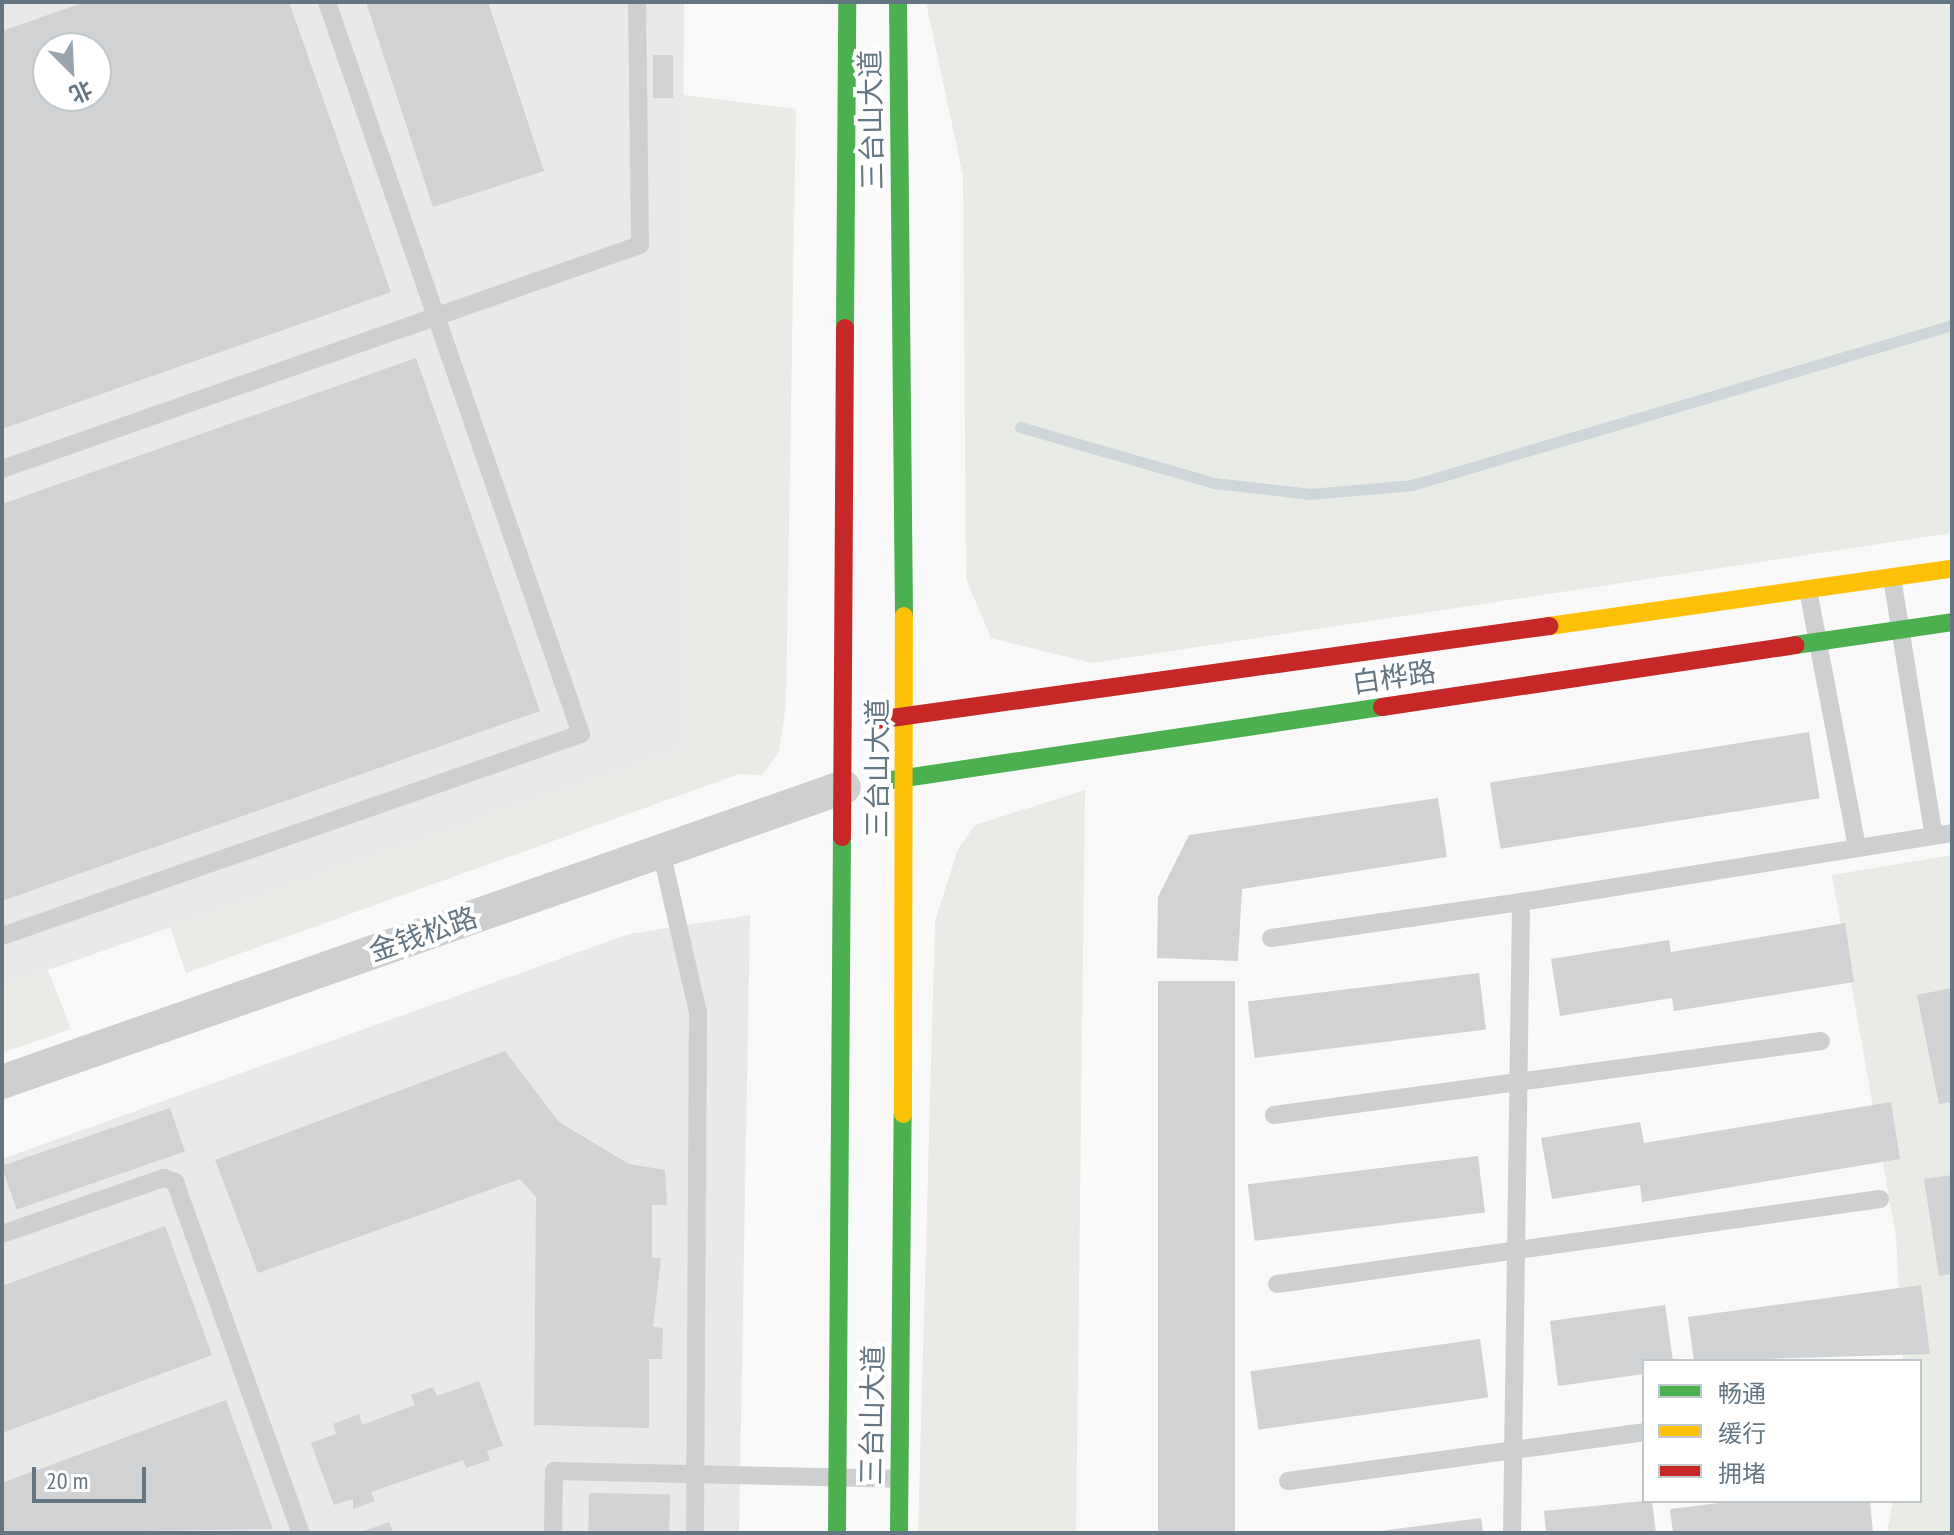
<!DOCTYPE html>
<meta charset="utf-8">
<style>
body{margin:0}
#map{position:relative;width:1954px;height:1535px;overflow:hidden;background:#f9f9f9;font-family:"PT Sans Narrow","Noto Sans SC",sans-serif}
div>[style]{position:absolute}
.built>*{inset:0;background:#e8e9e9}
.green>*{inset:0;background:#e8ebe6}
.stream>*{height:11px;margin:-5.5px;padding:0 5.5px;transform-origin:5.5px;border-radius:5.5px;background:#ced6d9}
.building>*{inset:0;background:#d0d2d3;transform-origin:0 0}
.lane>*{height:18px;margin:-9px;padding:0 9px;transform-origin:9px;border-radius:9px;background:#cecfd0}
.street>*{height:34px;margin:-17px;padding:0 17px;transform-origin:17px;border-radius:17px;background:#cecfd0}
.fast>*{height:18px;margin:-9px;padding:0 9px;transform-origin:9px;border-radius:9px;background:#4caf50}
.slow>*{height:18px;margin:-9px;padding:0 9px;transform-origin:9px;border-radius:9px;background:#ffc107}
.jam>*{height:18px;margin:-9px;padding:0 9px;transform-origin:9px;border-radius:9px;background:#c62828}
span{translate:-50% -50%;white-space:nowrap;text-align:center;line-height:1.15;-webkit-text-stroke:8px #fff;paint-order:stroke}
.street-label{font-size:28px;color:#657683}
.frame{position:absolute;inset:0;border:4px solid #657683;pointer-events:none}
.legend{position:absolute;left:1642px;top:1359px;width:280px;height:144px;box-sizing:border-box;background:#fff;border:2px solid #c1c8cd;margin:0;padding:10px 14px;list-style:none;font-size:24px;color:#657683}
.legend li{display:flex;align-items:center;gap:16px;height:40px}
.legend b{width:40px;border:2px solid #c1c8cd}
.north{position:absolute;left:32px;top:32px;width:80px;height:80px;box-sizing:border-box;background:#fff;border:2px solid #c1c8cd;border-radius:50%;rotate:156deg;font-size:22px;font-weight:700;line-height:32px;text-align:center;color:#657683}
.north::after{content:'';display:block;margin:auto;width:28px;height:36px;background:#99a4ac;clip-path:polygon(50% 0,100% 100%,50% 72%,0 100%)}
.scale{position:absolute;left:32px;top:1467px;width:114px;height:36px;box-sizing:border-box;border:4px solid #657683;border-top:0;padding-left:10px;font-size:24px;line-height:28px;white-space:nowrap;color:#657683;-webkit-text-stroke:6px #fff;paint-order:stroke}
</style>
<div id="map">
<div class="built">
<div style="clip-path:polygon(evenodd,2px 2px,684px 2px,680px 750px,2px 986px,2px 2px,48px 48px,96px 48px,96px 96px,48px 96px,48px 48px)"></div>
<div style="clip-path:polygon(750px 915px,739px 1533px,2px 1533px,2px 1159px,629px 934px)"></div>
</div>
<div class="green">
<div style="clip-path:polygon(926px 2px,1952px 2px,1952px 533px,1092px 663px,991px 638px,966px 579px,963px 176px)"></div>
<div style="clip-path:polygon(683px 95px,796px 109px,786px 705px,779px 752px,762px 775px,739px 774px,186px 973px,170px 927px,680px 750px)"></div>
<div style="clip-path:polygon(1085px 790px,1076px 1533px,918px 1533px,935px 921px,958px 849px,975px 825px)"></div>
<div style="clip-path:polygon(1952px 855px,1952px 1533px,1887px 1533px,1893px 1501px,1920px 1501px,1920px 1361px,1903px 1361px,1896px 1237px,1832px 875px)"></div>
<div style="clip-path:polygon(48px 970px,71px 1029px,2px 1053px,2px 986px)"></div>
</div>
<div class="stream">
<div style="left:1020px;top:427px;width:202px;rotate:16.1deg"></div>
<div style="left:1214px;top:483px;width:97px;rotate:6.5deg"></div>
<div style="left:1310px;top:494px;width:102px;rotate:-5deg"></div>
<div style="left:1412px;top:485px;width:563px;rotate:-16.5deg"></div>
</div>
<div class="building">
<div style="clip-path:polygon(evenodd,85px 2px,289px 2px,391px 292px,2px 429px,2px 31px,85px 2px,48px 48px,96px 48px,96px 96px,48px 96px,48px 48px)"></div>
<div style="clip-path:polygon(366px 2px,488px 2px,544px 171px,433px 207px)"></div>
<div style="left:653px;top:55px;width:20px;height:43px"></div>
<div style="clip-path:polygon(416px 358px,540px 711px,2px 901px,2px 504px)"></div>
<div style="left:1809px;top:732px;width:67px;height:323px;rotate:81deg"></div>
<div style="clip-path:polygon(1438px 798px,1447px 857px,1242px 889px,1238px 961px,1157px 958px,1158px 897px,1189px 835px)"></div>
<div style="clip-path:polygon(1845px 923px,1854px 982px,1674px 1011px,1672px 998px,1560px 1016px,1551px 959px,1669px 940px,1671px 952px)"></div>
<div style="left:1479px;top:973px;width:57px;height:233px;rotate:83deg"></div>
<div style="left:1158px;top:981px;width:77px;height:552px"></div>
<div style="clip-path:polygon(1952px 988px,1952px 1102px,1939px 1104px,1917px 995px)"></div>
<div style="clip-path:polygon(505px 1051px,559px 1122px,629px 1164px,665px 1170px,667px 1205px,652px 1205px,652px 1258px,661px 1258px,653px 1327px,663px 1328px,662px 1359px,649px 1359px,649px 1428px,534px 1425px,536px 1197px,520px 1179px,258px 1273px,215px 1160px)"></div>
<div style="clip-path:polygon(1891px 1102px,1900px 1159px,1642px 1202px,1640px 1185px,1552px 1199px,1541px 1138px,1640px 1122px,1644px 1143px)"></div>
<div style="left:170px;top:1108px;width:46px;height:178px;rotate:71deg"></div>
<div style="left:1478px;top:1156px;width:57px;height:232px;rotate:83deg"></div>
<div style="clip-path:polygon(1952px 1175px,1952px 1274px,1939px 1276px,1924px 1179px)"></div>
<div style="clip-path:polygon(165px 1226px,212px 1355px,2px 1433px,2px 1286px)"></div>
<div style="clip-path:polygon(1921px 1285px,1930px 1354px,1694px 1361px,1688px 1317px)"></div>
<div style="clip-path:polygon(1665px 1305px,1673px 1361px,1644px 1361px,1644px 1374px,1558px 1386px,1550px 1321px)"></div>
<div style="left:1480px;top:1339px;width:59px;height:232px;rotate:82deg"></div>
<div style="clip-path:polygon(479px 1381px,503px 1446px,487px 1451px,490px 1460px,466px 1468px,463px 1460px,371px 1492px,375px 1501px,353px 1509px,353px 1499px,334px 1505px,311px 1443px,336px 1434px,333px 1424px,359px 1414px,362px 1425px,415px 1405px,411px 1395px,433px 1387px,437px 1396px)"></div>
<div style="clip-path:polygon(226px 1400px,273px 1529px,2px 1533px,2px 1483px)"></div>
<div style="left:589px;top:1493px;width:81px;height:40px;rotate:1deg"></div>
<div style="clip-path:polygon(1644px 1501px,1652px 1501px,1656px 1533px,1546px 1533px,1544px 1511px)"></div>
<div style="clip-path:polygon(1736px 1501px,1870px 1501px,1873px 1533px,1673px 1533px,1670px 1509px)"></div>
<div style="clip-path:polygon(1481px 1518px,1483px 1533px,1381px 1533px,1380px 1531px)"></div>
<div style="clip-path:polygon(389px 1522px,394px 1533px,359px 1533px)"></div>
</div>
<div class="lane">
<div style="left:2px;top:469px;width:676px;rotate:-19.35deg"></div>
<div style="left:640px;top:245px;width:243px;rotate:-90.7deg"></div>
<div style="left:1892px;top:578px;width:261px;rotate:80.8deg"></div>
<div style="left:1808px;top:590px;width:263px;rotate:79.2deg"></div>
<div style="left:661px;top:851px;width:165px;rotate:77.1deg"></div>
<div style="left:698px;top:1012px;width:521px;rotate:90.33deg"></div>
<div style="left:2px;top:936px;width:613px;rotate:-19.23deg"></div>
<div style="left:581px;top:734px;width:775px;rotate:-109.14deg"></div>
<div style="left:1271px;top:938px;width:253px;rotate:-8.2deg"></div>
<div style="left:1274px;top:1115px;width:552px;rotate:-7.7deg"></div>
<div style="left:2px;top:1234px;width:171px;rotate:-19.1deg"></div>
<div style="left:164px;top:1178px;width:12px;rotate:20deg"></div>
<div style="left:175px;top:1182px;width:373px;rotate:70.3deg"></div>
<div style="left:1277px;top:1284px;width:609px;rotate:-8.02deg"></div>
<div style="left:1288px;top:1481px;width:359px;rotate:-7.8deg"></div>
<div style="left:553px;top:1533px;width:62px;rotate:-89.1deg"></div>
<div style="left:554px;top:1471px;width:345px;rotate:1.3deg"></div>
<div style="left:1512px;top:1533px;width:631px;rotate:-89.18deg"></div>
<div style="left:1521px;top:902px;width:436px;rotate:-9.1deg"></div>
</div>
<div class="street">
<div style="left:2px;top:1082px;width:892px;rotate:-19.31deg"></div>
</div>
<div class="fast">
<div style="left:898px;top:2px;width:614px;rotate:89.44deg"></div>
<div style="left:845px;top:328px;width:326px;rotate:-89.6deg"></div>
<div style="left:1795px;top:645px;width:159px;rotate:-8.3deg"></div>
<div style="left:878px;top:782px;width:510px;rotate:-8.46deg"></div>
<div style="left:837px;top:1533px;width:696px;rotate:-89.59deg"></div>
<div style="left:899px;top:1533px;width:419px;rotate:-89.5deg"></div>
</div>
<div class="slow">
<div style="left:1549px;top:626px;width:407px;rotate:-8.1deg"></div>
<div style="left:903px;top:1114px;width:498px;rotate:-89.9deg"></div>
</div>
<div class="jam">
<div style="left:1382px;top:707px;width:418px;rotate:-8.5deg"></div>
<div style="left:877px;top:720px;width:679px;rotate:-7.96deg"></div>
<div style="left:842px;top:837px;width:509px;rotate:-89.66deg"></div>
</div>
<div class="street-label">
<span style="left:871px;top:120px;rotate:-91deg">三台山大道</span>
<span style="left:1394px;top:677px;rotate:-8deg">白桦路</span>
<span style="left:877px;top:768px;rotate:-90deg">三台山大道</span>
<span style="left:423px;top:934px;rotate:-19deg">金钱松路</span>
<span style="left:872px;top:1415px;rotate:-89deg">三台山大道</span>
</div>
<div class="frame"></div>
<ul class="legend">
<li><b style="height:10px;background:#4caf50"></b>畅通</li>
<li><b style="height:10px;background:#ffc107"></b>缓行</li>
<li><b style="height:10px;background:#c62828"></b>拥堵</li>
</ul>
<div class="north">北</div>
<div class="scale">20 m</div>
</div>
